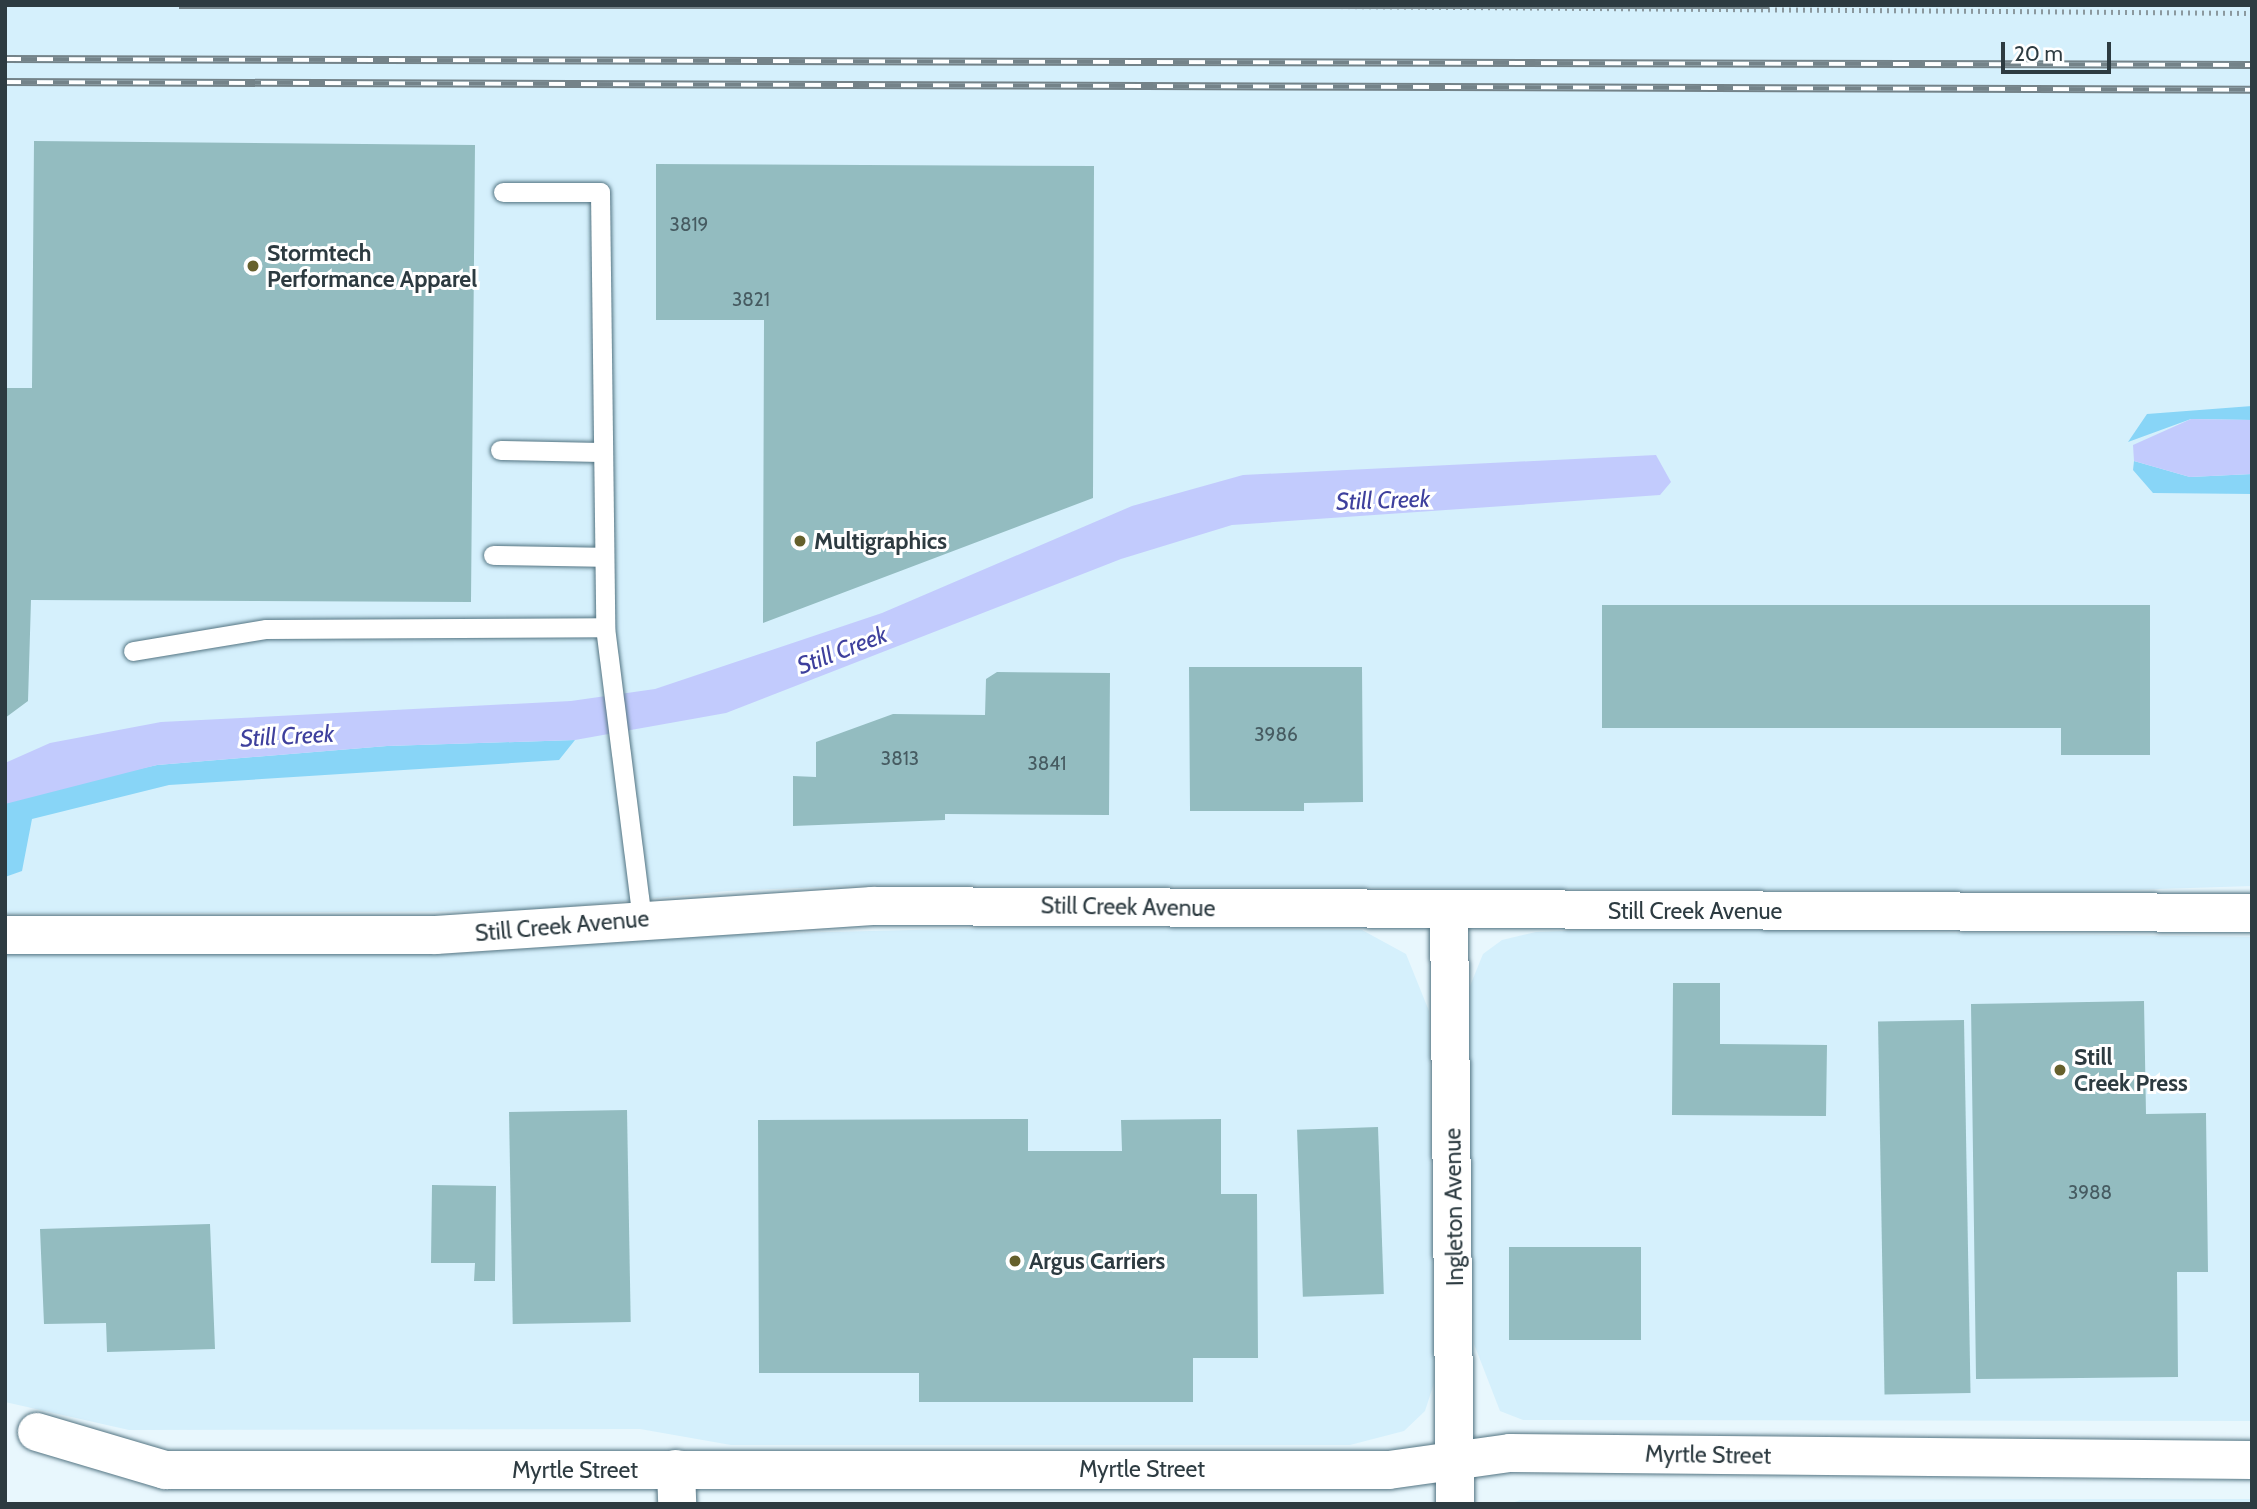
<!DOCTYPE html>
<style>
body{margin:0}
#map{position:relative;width:2257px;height:1509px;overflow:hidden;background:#e8f7fd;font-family:Cabin,sans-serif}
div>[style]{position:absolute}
.built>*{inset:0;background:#d5f0fc}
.green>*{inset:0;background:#88d5f7}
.water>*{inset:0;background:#c2cbfd}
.building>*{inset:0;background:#93bcc0;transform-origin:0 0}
.path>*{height:4.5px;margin-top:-2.25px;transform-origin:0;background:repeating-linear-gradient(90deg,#8b999f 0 2px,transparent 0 7px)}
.roads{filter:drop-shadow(0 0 2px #537482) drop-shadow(0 0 2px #537482)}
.lane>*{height:19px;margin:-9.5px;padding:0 9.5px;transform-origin:9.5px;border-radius:9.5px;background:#fff}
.street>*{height:38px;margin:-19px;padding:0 19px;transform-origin:19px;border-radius:19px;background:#fff}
.secondary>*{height:38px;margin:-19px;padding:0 19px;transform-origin:19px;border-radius:19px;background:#fff}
.rail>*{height:8px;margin-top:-4px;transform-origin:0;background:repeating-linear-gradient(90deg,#fff 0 16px,#748389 0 32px);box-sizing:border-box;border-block:2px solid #748389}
.dots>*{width:19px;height:19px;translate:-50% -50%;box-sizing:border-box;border:4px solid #fff;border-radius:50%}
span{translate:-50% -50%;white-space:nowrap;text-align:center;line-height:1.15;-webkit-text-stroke:6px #fff;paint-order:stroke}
.number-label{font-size:19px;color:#465b61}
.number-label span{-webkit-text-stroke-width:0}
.poi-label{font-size:23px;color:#2d3b41;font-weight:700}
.left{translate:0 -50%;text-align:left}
.street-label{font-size:23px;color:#2d3b41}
.water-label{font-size:24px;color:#3e409d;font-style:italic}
.frame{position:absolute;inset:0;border:7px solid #2d3b41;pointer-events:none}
.scale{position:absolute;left:2001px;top:42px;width:110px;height:32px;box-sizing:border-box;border:4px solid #2d3b41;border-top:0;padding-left:9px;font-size:21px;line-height:24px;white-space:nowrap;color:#2d3b41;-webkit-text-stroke:5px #fff;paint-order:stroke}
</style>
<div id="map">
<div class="built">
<div style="clip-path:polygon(5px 5px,2252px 5px,2252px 886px,2067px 892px,877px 885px,727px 891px,525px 911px,5px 914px)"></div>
<div style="clip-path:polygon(1065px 926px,1362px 930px,1406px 954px,1429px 1011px,1434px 1383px,1425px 1411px,1404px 1431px,1350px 1445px,731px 1445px,640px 1429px,129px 1430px,5px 1402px,5px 951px,447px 954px,712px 935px)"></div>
<div style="clip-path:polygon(1651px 928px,2252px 937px,2252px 1421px,1523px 1420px,1500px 1411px,1474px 1344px,1465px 1012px,1470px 986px,1483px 954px,1502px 940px,1536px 932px)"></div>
<div style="clip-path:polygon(2252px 1499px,2252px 1504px,1508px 1504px,1521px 1500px)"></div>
</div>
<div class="green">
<div style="clip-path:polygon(2252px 406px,2252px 420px,2191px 419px,2128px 442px,2147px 414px)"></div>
<div style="clip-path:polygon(2134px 461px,2190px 477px,2252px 474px,2252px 494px,2153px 493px,2133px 470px)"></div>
<div style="clip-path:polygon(575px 740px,559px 760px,169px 785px,32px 819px,22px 871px,5px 877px,5px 804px,34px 792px,157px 765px,387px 746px)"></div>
</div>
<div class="water">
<div style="clip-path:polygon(2191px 419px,2252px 420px,2252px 474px,2190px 477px,2134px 461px,2133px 445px)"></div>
<div style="clip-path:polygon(1656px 455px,1671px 482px,1660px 495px,1232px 525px,1121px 559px,726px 713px,575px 740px,387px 746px,157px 765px,5px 804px,5px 763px,50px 743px,161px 722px,571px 701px,655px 689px,882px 613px,1132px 506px,1243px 475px)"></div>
</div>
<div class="building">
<div style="clip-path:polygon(34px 141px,475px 145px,471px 602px,31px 600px,28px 701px,5px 718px,5px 388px,32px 388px)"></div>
<div style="clip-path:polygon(656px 164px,1094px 166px,1093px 498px,763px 623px,764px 320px,656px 320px)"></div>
<div style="clip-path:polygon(1602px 605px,2150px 605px,2150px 755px,2061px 755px,2061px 728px,1602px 728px)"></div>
<div style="clip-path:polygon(1189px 667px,1362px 667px,1363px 802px,1304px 803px,1304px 811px,1190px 811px)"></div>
<div style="clip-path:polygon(997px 672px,1110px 673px,1109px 815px,945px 814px,945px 820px,793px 826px,793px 776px,816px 777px,816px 742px,893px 714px,985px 715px,986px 679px)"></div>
<div style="clip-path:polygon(1673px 983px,1720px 983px,1720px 1044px,1827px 1045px,1826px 1116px,1672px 1115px)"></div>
<div style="clip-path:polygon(2144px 1001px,2146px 1114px,2206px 1113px,2208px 1272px,2177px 1272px,2178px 1377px,1976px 1379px,1971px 1004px)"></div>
<div style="left:1964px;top:1020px;width:373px;height:86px;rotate:89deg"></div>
<div style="left:627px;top:1110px;width:212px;height:118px;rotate:89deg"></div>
<div style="clip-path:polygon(1028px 1119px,1028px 1151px,1122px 1151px,1121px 1120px,1221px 1119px,1221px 1194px,1257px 1194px,1258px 1358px,1193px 1358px,1193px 1402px,919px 1402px,919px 1373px,759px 1373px,758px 1120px)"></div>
<div style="left:1378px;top:1127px;width:167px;height:81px;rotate:88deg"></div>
<div style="clip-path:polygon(432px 1185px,496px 1186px,495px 1281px,474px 1281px,475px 1263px,431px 1263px)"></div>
<div style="clip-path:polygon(210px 1224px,215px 1349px,107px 1352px,106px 1323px,44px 1324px,40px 1229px)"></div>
<div style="left:1509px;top:1247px;width:132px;height:93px"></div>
</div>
<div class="path">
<div style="left:1187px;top:5px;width:1065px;rotate:0.43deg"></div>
</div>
<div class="roads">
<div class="lane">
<div style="left:503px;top:192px;width:97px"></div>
<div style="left:600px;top:192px;width:435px;rotate:89.3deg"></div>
<div style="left:605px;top:627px;width:295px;rotate:82.8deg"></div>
<div style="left:500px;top:450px;width:103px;rotate:1.1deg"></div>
<div style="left:493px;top:555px;width:111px;rotate:1deg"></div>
<div style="left:133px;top:651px;width:135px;rotate:-9.4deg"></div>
<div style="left:266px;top:629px;width:339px;rotate:-0.3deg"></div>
</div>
<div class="street">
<div style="left:1449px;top:910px;width:594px;rotate:89.42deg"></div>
<div style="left:37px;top:1432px;width:134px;rotate:16.5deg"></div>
<div style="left:165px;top:1470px;width:1224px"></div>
<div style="left:1389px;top:1470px;width:122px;rotate:-8deg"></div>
<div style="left:1510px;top:1453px;width:742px;rotate:0.54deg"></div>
<div style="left:676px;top:1469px;width:35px;rotate:88deg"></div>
</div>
<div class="secondary">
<div style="left:5px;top:935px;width:431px"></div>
<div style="left:436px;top:935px;width:437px;rotate:-3.8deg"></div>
<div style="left:872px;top:906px;width:1380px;rotate:0.29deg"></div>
</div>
</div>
<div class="rail">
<div style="left:179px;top:5px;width:1590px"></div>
<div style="left:5px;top:59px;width:2247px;rotate:0.15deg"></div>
<div style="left:5px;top:82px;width:2247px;rotate:0.2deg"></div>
</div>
<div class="dots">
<div style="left:253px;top:266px;background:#65602c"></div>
<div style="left:800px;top:541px;background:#65602c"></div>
<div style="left:2060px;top:1070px;background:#65602c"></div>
<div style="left:1015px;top:1261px;background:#65602c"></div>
</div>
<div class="number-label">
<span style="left:689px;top:225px">3819</span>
<span style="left:751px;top:300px">3821</span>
<span style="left:1276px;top:735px">3986</span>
<span style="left:900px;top:759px">3813</span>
<span style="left:1047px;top:764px">3841</span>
<span style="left:2090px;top:1193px">3988</span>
</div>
<div class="poi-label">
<span class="left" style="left:267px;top:266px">Stormtech<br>Performance Apparel</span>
<span class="left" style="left:814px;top:541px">Multigraphics</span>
<span class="left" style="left:2074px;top:1070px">Still<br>Creek Press</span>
<span class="left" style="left:1029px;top:1261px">Argus Carriers</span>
</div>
<div class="street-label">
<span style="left:1128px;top:907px;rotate:1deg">Still Creek Avenue</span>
<span style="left:1695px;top:911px">Still Creek Avenue</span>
<span style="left:562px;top:926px;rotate:-5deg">Still Creek Avenue</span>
<span style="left:1454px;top:1207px;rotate:-91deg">Ingleton Avenue</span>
<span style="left:1708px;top:1455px;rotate:1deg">Myrtle Street</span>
<span style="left:1142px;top:1469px">Myrtle Street</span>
<span style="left:575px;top:1470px">Myrtle Street</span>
</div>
<div class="water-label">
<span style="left:1383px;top:500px;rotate:-2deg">Still Creek</span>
<span style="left:842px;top:650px;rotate:-21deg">Still Creek</span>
<span style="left:287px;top:736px;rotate:-3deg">Still Creek</span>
</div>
<div class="frame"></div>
<div class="scale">20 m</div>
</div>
